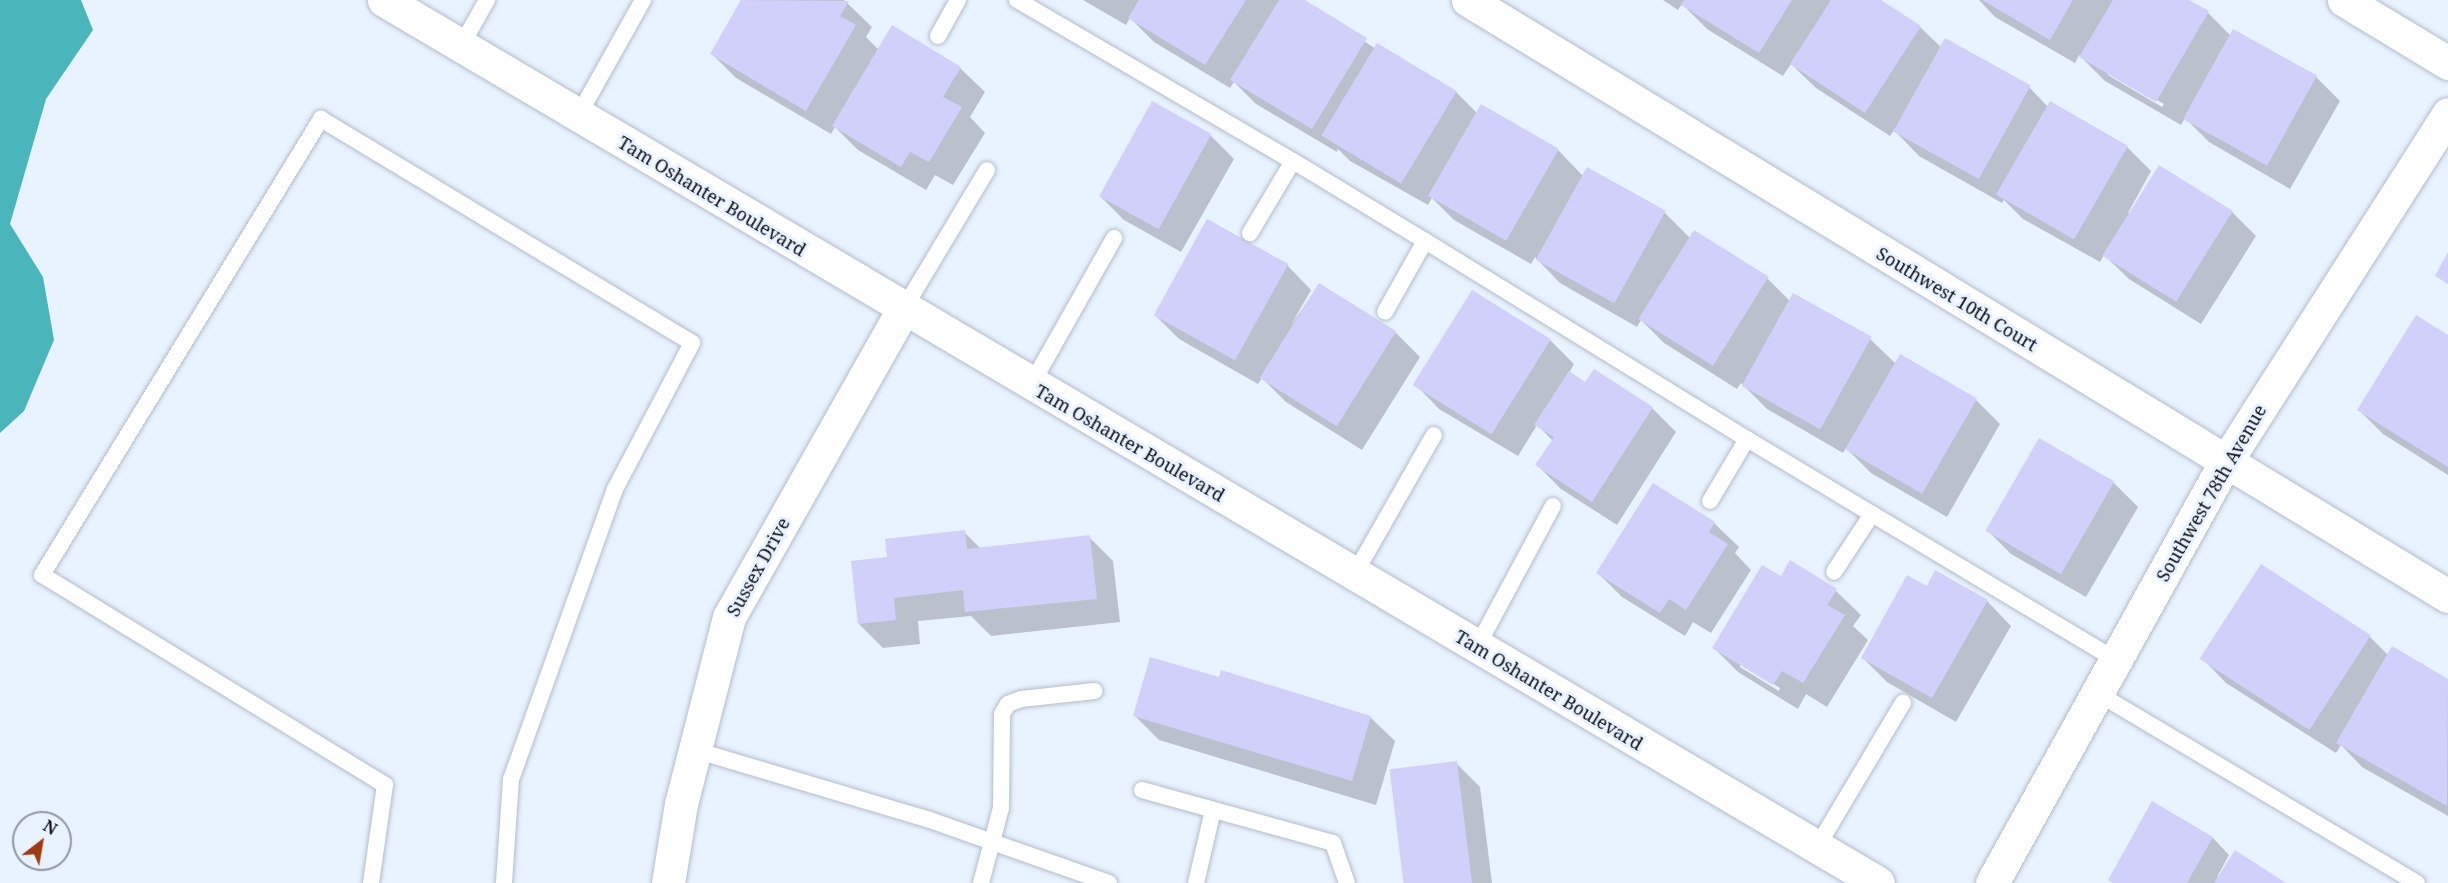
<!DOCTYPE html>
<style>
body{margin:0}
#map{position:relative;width:2448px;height:883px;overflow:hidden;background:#e9f2ff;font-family:"Noto Serif",serif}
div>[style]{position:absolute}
.water>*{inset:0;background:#4ab5ba}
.shadow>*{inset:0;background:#0003}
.building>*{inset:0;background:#d1d0fa;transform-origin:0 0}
.roads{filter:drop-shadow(0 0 2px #b4bdc9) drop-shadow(0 0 2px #b4bdc9)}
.lane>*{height:16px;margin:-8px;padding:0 8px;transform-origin:8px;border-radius:8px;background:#fff}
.street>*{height:33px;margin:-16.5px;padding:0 16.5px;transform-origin:16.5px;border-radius:16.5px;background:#fff}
.secondary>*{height:33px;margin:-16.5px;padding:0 16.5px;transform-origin:16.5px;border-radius:16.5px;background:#fff}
span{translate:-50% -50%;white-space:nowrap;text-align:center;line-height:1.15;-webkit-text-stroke:6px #e9f2ff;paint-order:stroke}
.street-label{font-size:18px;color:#0d0f14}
.north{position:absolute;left:12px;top:811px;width:60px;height:60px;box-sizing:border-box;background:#e9f2ff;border:2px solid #9197a1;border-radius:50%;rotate:31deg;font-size:16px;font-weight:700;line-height:24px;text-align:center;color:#0d0f14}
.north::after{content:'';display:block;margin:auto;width:21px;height:27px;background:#a03b0f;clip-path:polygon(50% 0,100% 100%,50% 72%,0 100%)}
</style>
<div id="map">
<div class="water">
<div style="clip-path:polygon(0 0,81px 0,93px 30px,46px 99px,10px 224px,43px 277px,54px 340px,24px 411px,0 433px)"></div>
</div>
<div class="shadow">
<div style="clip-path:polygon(741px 0,844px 0,872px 27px,866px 37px,879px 50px,892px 27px,960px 68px,985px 92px,970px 117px,985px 133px,953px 185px,935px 175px,926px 190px,858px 150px,835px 127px,831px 134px,736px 78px,712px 54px)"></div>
<div style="clip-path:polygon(1083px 0,1302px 0,1376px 49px,1456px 92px,1477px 113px,1558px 150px,1583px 176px,1664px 212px,1690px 238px,1767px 278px,1790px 301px,1794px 295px,1870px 339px,1896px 364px,1976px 400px,2000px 424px,1947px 517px,1871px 473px,1846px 448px,1843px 453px,1767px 409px,1741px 383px,1737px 389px,1664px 343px,1641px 320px,1637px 327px,1560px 283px,1535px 257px,1531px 264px,1454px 220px,1432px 198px,1428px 205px,1350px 161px,1338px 149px,1337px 152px,1256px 104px,1234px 82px,1230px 88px,1154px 42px,1130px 18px,1126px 25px)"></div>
<div style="clip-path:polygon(1663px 0,1878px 0,1920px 27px,1942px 48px,2029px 87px,2048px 107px,2127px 147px,2151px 171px,2128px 213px,2232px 212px,2256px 236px,2201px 324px,2129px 279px,2104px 255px,2100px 262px,2023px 219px,2004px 200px,2002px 203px,1919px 156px,1894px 130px,1890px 136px,1816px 88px,1791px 64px,1783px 76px,1707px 29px,1682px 4px,1678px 10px)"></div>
<div style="clip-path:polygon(evenodd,1979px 0,2186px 0,2208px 13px,2231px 36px,2316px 77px,2340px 101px,2290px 189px,2209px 142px,2185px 118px,2181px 125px,2105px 81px,2079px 55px,2075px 63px,1995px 17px,1979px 0,2108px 72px,2164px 104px,2162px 107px,2108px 75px,2108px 72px)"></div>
<div style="clip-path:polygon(1210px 135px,1234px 159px,1181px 252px,1124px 220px,1100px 196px)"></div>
<div style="clip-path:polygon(1287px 265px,1311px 290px,1291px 325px,1319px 285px,1396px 333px,1420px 357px,1362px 450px,1286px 402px,1262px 378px,1258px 384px,1179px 339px,1155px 315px)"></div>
<div style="clip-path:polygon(2448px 337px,2448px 475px,2383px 434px,2359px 410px)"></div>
<div style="clip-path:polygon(1550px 340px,1574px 364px,1569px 373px,1586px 384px,1652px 408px,1676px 432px,1617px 525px,1561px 489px,1537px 465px,1553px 441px,1537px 425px,1518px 456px,1439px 409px,1415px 384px)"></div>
<div style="clip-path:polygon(2039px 440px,2114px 483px,2138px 507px,2086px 597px,2011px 554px,1987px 530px)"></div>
<div style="clip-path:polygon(1714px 523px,1739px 547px,1735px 553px,1751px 570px,1711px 633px,1693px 622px,1685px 636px,1622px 597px,1598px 573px)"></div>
<div style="clip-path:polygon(964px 532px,981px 549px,1089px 537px,1113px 561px,1120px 622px,991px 636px,971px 616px,918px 621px,920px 644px,883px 648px,859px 624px,889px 558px)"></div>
<div style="clip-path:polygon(evenodd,1791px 563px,1836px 591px,1861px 615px,1853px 626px,1868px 640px,1827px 707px,1806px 694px,1798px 709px,1738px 672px,1714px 648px,1781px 578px,1791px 563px,1740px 663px,1780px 688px,1779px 691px,1740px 667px,1740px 663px)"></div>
<div style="clip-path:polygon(2261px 566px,2370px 637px,2388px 655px,2392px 648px,2448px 680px,2448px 816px,2362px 767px,2341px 745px,2336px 753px,2226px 683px,2202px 658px)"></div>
<div style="clip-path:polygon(1927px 588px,1987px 601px,2011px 626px,1956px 722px,1887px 682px,1863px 658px)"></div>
<div style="clip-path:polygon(1220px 679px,1370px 717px,1395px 741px,1376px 805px,1159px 740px,1135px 716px)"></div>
<div style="clip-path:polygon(1456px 763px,1480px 787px,1492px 883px,1404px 883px)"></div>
<div style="clip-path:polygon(2152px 803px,2213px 838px,2229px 855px,2217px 877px,2283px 883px,2113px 883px,2110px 880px)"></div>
</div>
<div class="building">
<div style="clip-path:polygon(741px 0,849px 1px,840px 16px,856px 25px,806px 111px,710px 54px)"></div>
<div style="clip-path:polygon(1139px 0,1246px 0,1205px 65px,1128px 18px)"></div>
<div style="clip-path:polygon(1279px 0,1305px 0,1367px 38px,1312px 129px,1230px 80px)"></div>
<div style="clip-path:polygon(1684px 0,1792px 0,1759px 53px,1681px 5px)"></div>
<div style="clip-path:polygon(1831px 0,1881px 0,1921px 26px,1865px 113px,1790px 64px)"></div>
<div style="clip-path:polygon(1982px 0,2073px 0,2050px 40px)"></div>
<div style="clip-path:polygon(2113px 0,2189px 0,2209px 11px,2156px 102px,2079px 57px)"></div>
<div style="clip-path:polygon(892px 25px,961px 67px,943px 97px,962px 107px,929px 162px,910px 152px,901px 167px,832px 126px)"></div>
<div style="left:2233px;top:29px;width:96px;height:103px;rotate:29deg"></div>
<div style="left:1945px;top:38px;width:98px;height:107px;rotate:29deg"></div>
<div style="left:1377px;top:43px;width:93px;height:108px;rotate:31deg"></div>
<div style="left:1152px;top:101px;width:68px;height:109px;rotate:29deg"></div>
<div style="left:2050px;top:101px;width:90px;height:108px;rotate:30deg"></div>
<div style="left:1481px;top:104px;width:90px;height:106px;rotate:30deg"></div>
<div style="left:2159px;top:165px;width:87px;height:107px;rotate:32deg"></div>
<div style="left:1587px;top:167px;width:90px;height:106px;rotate:29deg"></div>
<div style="left:1207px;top:219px;width:93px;height:110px;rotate:29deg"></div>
<div style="left:1694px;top:230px;width:88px;height:105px;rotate:32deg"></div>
<div style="clip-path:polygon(2448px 252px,2448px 284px,2435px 276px)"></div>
<div style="left:1319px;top:283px;width:91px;height:112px;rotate:32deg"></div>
<div style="left:1472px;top:290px;width:93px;height:112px;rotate:32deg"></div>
<div style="left:1793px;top:293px;width:90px;height:106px;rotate:29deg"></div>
<div style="clip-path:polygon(2416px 315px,2448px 335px,2448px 467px,2357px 410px)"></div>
<div style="left:1900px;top:354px;width:89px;height:110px;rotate:30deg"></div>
<div style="clip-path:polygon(1594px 369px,1653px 407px,1592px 502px,1535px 465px,1554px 437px,1534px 425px,1569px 371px,1585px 382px)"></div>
<div style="left:2039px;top:438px;width:87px;height:107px;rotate:30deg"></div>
<div style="clip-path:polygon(1653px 483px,1715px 522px,1709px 532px,1728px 544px,1686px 610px,1669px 599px,1660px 613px,1596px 573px)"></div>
<div style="clip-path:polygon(965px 530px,967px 549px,1090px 535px,1097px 599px,965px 612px,963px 590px,894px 598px,896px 620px,858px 624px,851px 561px,887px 557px,885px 539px)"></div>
<div style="clip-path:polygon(1790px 560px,1837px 589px,1827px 605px,1845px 615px,1803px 683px,1782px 671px,1773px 685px,1712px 648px,1762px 565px,1781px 576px)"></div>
<div style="left:2261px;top:564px;width:131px;height:113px;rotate:33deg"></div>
<div style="clip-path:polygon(1935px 570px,1988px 600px,1932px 698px,1861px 658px,1907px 575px,1927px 586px)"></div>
<div style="clip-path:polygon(2392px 646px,2448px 679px,2447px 806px,2336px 743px)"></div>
<div style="clip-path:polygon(1150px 657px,1219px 677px,1221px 670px,1371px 716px,1352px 781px,1133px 716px)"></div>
<div style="left:1457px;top:761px;width:123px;height:68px;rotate:83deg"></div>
<div style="clip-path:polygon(2152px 801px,2213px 837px,2187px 883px,2113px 883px,2108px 880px)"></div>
<div style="clip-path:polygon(2235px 850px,2286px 883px,2214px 883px)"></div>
</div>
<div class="roads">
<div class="lane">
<div style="left:1017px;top:0;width:320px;rotate:30.3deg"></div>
<div style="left:1293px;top:161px;width:84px;rotate:120.8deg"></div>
<div style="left:938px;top:36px;width:41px;rotate:-60.9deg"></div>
<div style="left:461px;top:46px;width:53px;rotate:-60.5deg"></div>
<div style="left:578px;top:116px;width:133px;rotate:-60.7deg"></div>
<div style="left:1293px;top:161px;width:154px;rotate:31.2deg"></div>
<div style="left:1425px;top:241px;width:81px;rotate:119.4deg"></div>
<div style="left:1425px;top:241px;width:378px;rotate:31.6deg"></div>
<div style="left:1747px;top:439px;width:72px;rotate:120.8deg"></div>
<div style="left:903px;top:310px;width:163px;rotate:-59deg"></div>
<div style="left:1031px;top:385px;width:169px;rotate:-60.5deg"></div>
<div style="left:1747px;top:439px;width:146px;rotate:31deg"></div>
<div style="left:1872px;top:514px;width:69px;rotate:123.2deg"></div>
<div style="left:1872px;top:514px;width:284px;rotate:30.9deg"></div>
<div style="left:1354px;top:575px;width:161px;rotate:-60.3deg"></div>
<div style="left:1477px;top:647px;width:160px;rotate:-61.7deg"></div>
<div style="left:2097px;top:693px;width:372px;rotate:30.7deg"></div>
<div style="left:695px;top:750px;width:242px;rotate:16.6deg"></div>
<div style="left:927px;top:819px;width:193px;rotate:19.4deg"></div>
<div style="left:1142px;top:790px;width:198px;rotate:15.5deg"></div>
<div style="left:1333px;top:843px;width:42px;rotate:70.7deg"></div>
<div style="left:1817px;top:847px;width:168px;rotate:-59.2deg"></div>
<div style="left:371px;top:883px;width:99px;rotate:-81.9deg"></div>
<div style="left:385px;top:785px;width:402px;rotate:-148.5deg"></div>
<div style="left:42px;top:575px;width:535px;rotate:-58.54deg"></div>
<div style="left:321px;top:119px;width:433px;rotate:31.1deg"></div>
<div style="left:692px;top:343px;width:165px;rotate:117.8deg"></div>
<div style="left:615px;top:489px;width:308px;rotate:109.7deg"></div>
<div style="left:511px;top:779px;width:104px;rotate:93.9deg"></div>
<div style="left:981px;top:883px;width:78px;rotate:-75.1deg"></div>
<div style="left:1001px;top:808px;width:94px;rotate:-89.4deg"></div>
<div style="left:1002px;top:714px;width:12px;rotate:-59deg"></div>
<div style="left:1008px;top:704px;width:14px;rotate:-21deg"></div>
<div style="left:1021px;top:699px;width:74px;rotate:-6.2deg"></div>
<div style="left:1196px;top:883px;width:75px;rotate:-76.9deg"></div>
</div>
<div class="street">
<div style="left:1468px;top:0;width:1147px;rotate:31.31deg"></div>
<div style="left:2344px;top:0;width:122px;rotate:31.2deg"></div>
<div style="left:668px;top:883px;width:80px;rotate:-80.7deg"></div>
<div style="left:681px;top:804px;width:193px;rotate:-75.6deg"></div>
<div style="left:729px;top:617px;width:353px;rotate:-60.5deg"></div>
<div style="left:1992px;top:883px;width:480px;rotate:-61deg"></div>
<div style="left:2225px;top:463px;width:414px;rotate:-57.4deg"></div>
</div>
<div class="secondary">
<div style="left:384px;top:0;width:1735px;rotate:30.58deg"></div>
</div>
</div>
<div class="street-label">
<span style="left:712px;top:196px;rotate:31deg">Tam Oshanter Boulevard</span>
<span style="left:1957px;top:299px;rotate:31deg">Southwest 10th Court</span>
<span style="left:1130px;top:443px;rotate:30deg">Tam Oshanter Boulevard</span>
<span style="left:2211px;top:493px;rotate:-60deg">Southwest 78th Avenue</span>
<span style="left:758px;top:567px;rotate:-61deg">Sussex Drive</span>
<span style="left:1549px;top:690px;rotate:31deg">Tam Oshanter Boulevard</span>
</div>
<div class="north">N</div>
</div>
